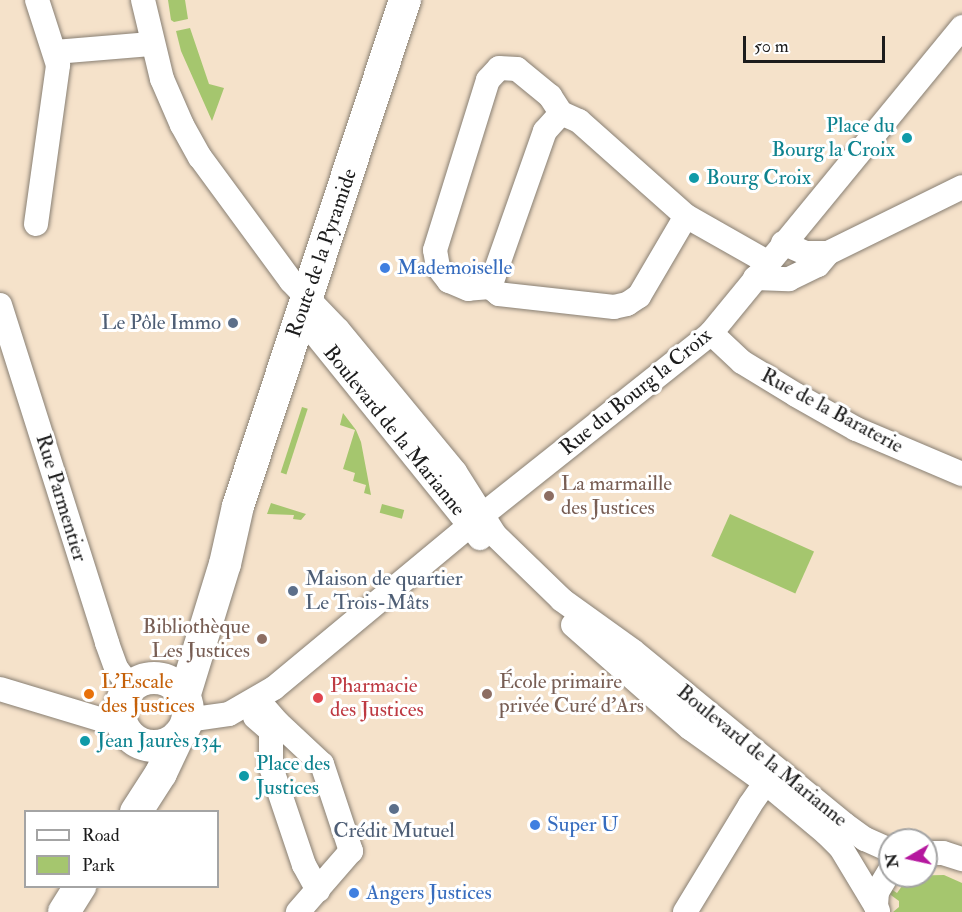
<!DOCTYPE html>
<meta charset="utf-8">
<style>
body{margin:0}
#map{position:relative;width:962px;height:912px;overflow:hidden;background:#f5e2ca;font-family:"IM FELL Double Pica",serif}
div>[style]{position:absolute}
.green>*{inset:0;background:#a5c66e;transform-origin:0 0}
.roads{filter:drop-shadow(0 0 2px #887f73) drop-shadow(0 0 2px #887f73)}
.minor>*{height:24px;margin:-12px;padding:0 12px;transform-origin:12px;border-radius:12px;background:#fff}
.major>*{height:32px;margin:-16px;padding:0 16px;transform-origin:16px;border-radius:16px;background:#fff}
.major>.ring{margin:-16px;padding:0;box-sizing:content-box;background:none;border:32px solid #fff;border-radius:50%}
.dots>*{width:16px;height:16px;translate:-50% -50%;box-sizing:border-box;border:3px solid #fff;border-radius:50%}
span{translate:-50% -50%;white-space:nowrap;text-align:center;line-height:1.15;-webkit-text-stroke:6px #fff;paint-order:stroke}
.culture-label{font-size:21px;color:#0d838f}
.right{translate:-100% -50%;text-align:right}
.left{translate:0 -50%;text-align:left}
.street-label{font-size:21px;color:#1c1c1c}
.shop-label{font-size:21px;color:#366cbe}
.service-label{font-size:21px;color:#4e5e75}
.education-label{font-size:21px;color:#785e54}
.food-label{font-size:21px;color:#c56008}
.health-label{font-size:21px;color:#be3a42}
.legend{position:absolute;left:24px;top:810px;width:195px;height:78px;box-sizing:border-box;background:#fff;border:2px solid #a4a4a4;margin:0;padding:8px 10px;list-style:none;font-size:18px;color:#1c1c1c}
.legend li{display:flex;align-items:center;gap:12px;height:30px}
.legend b{width:30px;border:2px solid #a4a4a4}
.north{position:absolute;left:878px;top:828px;width:60px;height:60px;box-sizing:border-box;background:#fff;border:2px solid #a4a4a4;border-radius:50%;rotate:261deg;font-size:16px;font-weight:700;line-height:24px;text-align:center;color:#1c1c1c}
.north::after{content:'';display:block;margin:auto;width:21px;height:27px;background:#b5179e;clip-path:polygon(50% 0,100% 100%,50% 72%,0 100%)}
.scale{position:absolute;left:743px;top:36px;width:142px;height:27px;box-sizing:border-box;border:3px solid #1c1c1c;border-top:0;padding-left:8px;font-size:18px;line-height:21px;white-space:nowrap;color:#1c1c1c;-webkit-text-stroke:4px #fff;paint-order:stroke}
</style>
<div id="map">
<div class="green">
<div style="clip-path:polygon(168px 0,185px 0,188px 19px,174px 22px,171px 20px)"></div>
<div style="clip-path:polygon(190px 28px,209px 84px,224px 88px,212px 121px,181px 51px,176px 31px)"></div>
<div style="left:302px;top:407px;width:6px;height:69px;rotate:18deg"></div>
<div style="clip-path:polygon(343px 413px,356px 430px,361px 442px,371px 495px,364px 493px,366px 485px,353px 481px,355px 473px,343px 469px,355px 430px,340px 425px)"></div>
<div style="clip-path:polygon(271px 503px,306px 514px,301px 520px,293px 519px,294px 515px,267px 514px)"></div>
<div style="left:382px;top:504px;width:23px;height:9px;rotate:15deg"></div>
<div style="left:730px;top:514px;width:92px;height:46px;rotate:24deg"></div>
<div style="clip-path:polygon(944px 875px,962px 883px,962px 912px,893px 912px,899px 907px,899px 901px,888px 893px,891px 889px,897px 893px,902px 886px,892px 879px,895px 876px)"></div>
</div>
<div class="roads">
<div class="minor">
<div style="left:143px;top:0;width:81px;rotate:76.5deg"></div>
<div style="left:162px;top:79px;width:50px;rotate:66.5deg"></div>
<div style="left:182px;top:125px;width:37px;rotate:61deg"></div>
<div style="left:200px;top:157px;width:154px;rotate:53.7deg"></div>
<div style="left:291px;top:281px;width:68px;rotate:46.2deg"></div>
<div style="left:338px;top:330px;width:184px;rotate:50.5deg"></div>
<div style="left:455px;top:472px;width:75px;rotate:57.6deg"></div>
<div style="left:495px;top:535px;width:93px;rotate:44.1deg"></div>
<div style="left:562px;top:600px;width:87px;rotate:35.7deg"></div>
<div style="left:633px;top:651px;width:273px;rotate:39.3deg"></div>
<div style="left:844px;top:824px;width:26px;rotate:36deg"></div>
<div style="left:865px;top:839px;width:27px;rotate:24deg"></div>
<div style="left:55px;top:52px;width:96px;rotate:-4.8deg"></div>
<div style="left:686px;top:216px;width:93px;rotate:120.4deg"></div>
<div style="left:639px;top:296px;width:14px;rotate:146deg"></div>
<div style="left:627px;top:304px;width:13px;rotate:167deg"></div>
<div style="left:614px;top:307px;width:116px;rotate:-173.6deg"></div>
<div style="left:499px;top:294px;width:11px;rotate:-142deg"></div>
<div style="left:490px;top:287px;width:165px;rotate:-70.6deg"></div>
<div style="left:545px;top:131px;width:24px;rotate:-48deg"></div>
<div style="left:561px;top:113px;width:20px;rotate:24deg"></div>
<div style="left:579px;top:121px;width:143px;rotate:41.6deg"></div>
<div style="left:686px;top:216px;width:93px;rotate:29.6deg"></div>
<div style="left:36px;top:224px;width:161px;rotate:-82.1deg"></div>
<div style="left:58px;top:65px;width:68px;rotate:-107.9deg"></div>
<div style="left:783px;top:243px;width:24px;rotate:24deg"></div>
<div style="left:805px;top:253px;width:23px"></div>
<div style="left:828px;top:253px;width:149px;rotate:-26.2deg"></div>
<div style="left:755px;top:278px;width:34px;rotate:2deg"></div>
<div style="left:789px;top:279px;width:32px;rotate:-26deg"></div>
<div style="left:818px;top:265px;width:16px;rotate:-50deg"></div>
<div style="left:490px;top:287px;width:22px;rotate:175deg"></div>
<div style="left:468px;top:289px;width:21px;rotate:-157deg"></div>
<div style="left:449px;top:281px;width:18px;rotate:-128deg"></div>
<div style="left:438px;top:267px;width:17px;rotate:-100deg"></div>
<div style="left:435px;top:250px;width:178px;rotate:-72.7deg"></div>
<div style="left:488px;top:80px;width:16px;rotate:-47deg"></div>
<div style="left:499px;top:68px;width:18px;rotate:3deg"></div>
<div style="left:517px;top:69px;width:43px;rotate:39.3deg"></div>
<div style="left:550px;top:96px;width:20px;rotate:57deg"></div>
<div style="left:307px;top:300px;width:36px;rotate:76deg"></div>
<div style="left:316px;top:335px;width:261px;rotate:51.1deg"></div>
<div style="left:0;top:305px;width:355px;rotate:72.4deg"></div>
<div style="left:107px;top:643px;width:27px;rotate:70deg"></div>
<div style="left:116px;top:668px;width:25px;rotate:53deg"></div>
<div style="left:711px;top:333px;width:42px;rotate:43.1deg"></div>
<div style="left:742px;top:362px;width:63px;rotate:31.4deg"></div>
<div style="left:796px;top:395px;width:69px;rotate:29.5deg"></div>
<div style="left:856px;top:429px;width:115px;rotate:23deg"></div>
<div style="left:573px;top:625px;width:156px;rotate:41.4deg"></div>
<div style="left:690px;top:728px;width:92px;rotate:35.8deg"></div>
<div style="left:765px;top:782px;width:80px;rotate:39.9deg"></div>
<div style="left:826px;top:833px;width:21px;rotate:45deg"></div>
<div style="left:841px;top:848px;width:68px;rotate:58.9deg"></div>
<div style="left:0;top:689px;width:108px;rotate:16.8deg"></div>
<div style="left:103px;top:720px;width:18px;rotate:-6deg"></div>
<div style="left:257px;top:699px;width:32px;rotate:49deg"></div>
<div style="left:278px;top:723px;width:60px;rotate:43deg"></div>
<div style="left:322px;top:764px;width:92px;rotate:71.6deg"></div>
<div style="left:351px;top:851px;width:81px;rotate:131deg"></div>
<div style="left:255px;top:717px;width:21px;rotate:41deg"></div>
<div style="left:271px;top:731px;width:36px;rotate:90deg"></div>
<div style="left:271px;top:767px;width:103px;rotate:71.4deg"></div>
<div style="left:304px;top:865px;width:29px;rotate:61deg"></div>
<div style="left:187px;top:720px;width:42px;rotate:-8.1deg"></div>
<div style="left:229px;top:714px;width:52px;rotate:-30deg"></div>
<div style="left:274px;top:688px;width:255px;rotate:-39.7deg"></div>
<div style="left:470px;top:525px;width:308px;rotate:-38.5deg"></div>
<div style="left:711px;top:333px;width:396px;rotate:-50.6deg"></div>
<div style="left:926px;top:853px;width:17px"></div>
<div style="left:943px;top:853px;width:20px;rotate:18deg"></div>
<div style="left:878px;top:911px;width:5px;rotate:-112deg"></div>
<div style="left:876px;top:906px;width:14px;rotate:-86deg"></div>
<div style="left:877px;top:892px;width:26px;rotate:-59deg"></div>
<div style="left:685px;top:912px;width:125px;rotate:-58.7deg"></div>
<div style="left:750px;top:805px;width:44px;rotate:-55.2deg"></div>
</div>
<div class="major">
<div class="ring" style="left:120px;top:678px;width:36px;height:36px"></div>
<div style="left:184px;top:697px;width:139px;rotate:-72.9deg"></div>
<div style="left:225px;top:564px;width:59px;rotate:-77.4deg"></div>
<div style="left:238px;top:506px;width:533px;rotate:-71.74deg"></div>
<div style="left:136px;top:812px;width:46px;rotate:-57.3deg"></div>
<div style="left:161px;top:773px;width:42px;rotate:-64.7deg"></div>
<div style="left:64px;top:912px;width:31px;rotate:-58deg"></div>
</div>
</div>
<div class="dots">
<div style="left:907px;top:138px;background:#0f9aa8"></div>
<div style="left:694px;top:178px;background:#0f9aa8"></div>
<div style="left:385px;top:268px;background:#3f7fe0"></div>
<div style="left:233px;top:323px;background:#5c6f8a"></div>
<div style="left:549px;top:496px;background:#8d6e63"></div>
<div style="left:293px;top:591px;background:#5c6f8a"></div>
<div style="left:262px;top:639px;background:#8d6e63"></div>
<div style="left:89px;top:694px;background:#e8710a"></div>
<div style="left:487px;top:694px;background:#8d6e63"></div>
<div style="left:318px;top:698px;background:#e0444e"></div>
<div style="left:85px;top:741px;background:#0f9aa8"></div>
<div style="left:244px;top:776px;background:#0f9aa8"></div>
<div style="left:394px;top:809px;background:#5c6f8a"></div>
<div style="left:535px;top:825px;background:#3f7fe0"></div>
<div style="left:354px;top:893px;background:#3f7fe0"></div>
</div>
<div class="culture-label">
<span class="right" style="left:895px;top:138px">Place du<br>Bourg la Croix</span>
<span class="left" style="left:706px;top:178px">Bourg Croix</span>
<span class="left" style="left:97px;top:741px">Jean Jaurès 134</span>
<span class="left" style="left:256px;top:776px">Place des<br>Justices</span>
</div>
<div class="street-label">
<span style="left:322px;top:253px;rotate:-71deg">Route de la Pyramide</span>
<span style="left:636px;top:392px;rotate:-39deg">Rue du Bourg la Croix</span>
<span style="left:832px;top:411px;rotate:28deg">Rue de la Baraterie</span>
<span style="left:394px;top:431px;rotate:51deg">Boulevard de la Marianne</span>
<span style="left:61px;top:498px;rotate:73deg">Rue Parmentier</span>
<span style="left:762px;top:756px;rotate:39deg">Boulevard de la Marianne</span>
</div>
<div class="shop-label">
<span class="left" style="left:397px;top:268px">Mademoiselle</span>
<span class="left" style="left:547px;top:825px">Super U</span>
<span class="left" style="left:366px;top:893px">Angers Justices</span>
</div>
<div class="service-label">
<span class="right" style="left:221px;top:323px">Le Pôle Immo</span>
<span class="left" style="left:305px;top:591px">Maison de quartier<br>Le Trois-Mâts</span>
<span style="left:394px;top:831px">Crédit Mutuel</span>
</div>
<div class="education-label">
<span class="left" style="left:561px;top:496px">La marmaille<br>des Justices</span>
<span class="right" style="left:250px;top:639px">Bibliothèque<br>Les Justices</span>
<span class="left" style="left:499px;top:694px">École primaire<br>privée Curé d'Ars</span>
</div>
<div class="food-label">
<span class="left" style="left:101px;top:694px">L'Escale<br>des Justices</span>
</div>
<div class="health-label">
<span class="left" style="left:330px;top:698px">Pharmacie<br>des Justices</span>
</div>
<ul class="legend">
<li><b style="height:8px;background:#fff"></b>Road</li>
<li><b style="height:16px;background:#a5c66e"></b>Park</li>
</ul>
<div class="north">N</div>
<div class="scale">50 m</div>
</div>
